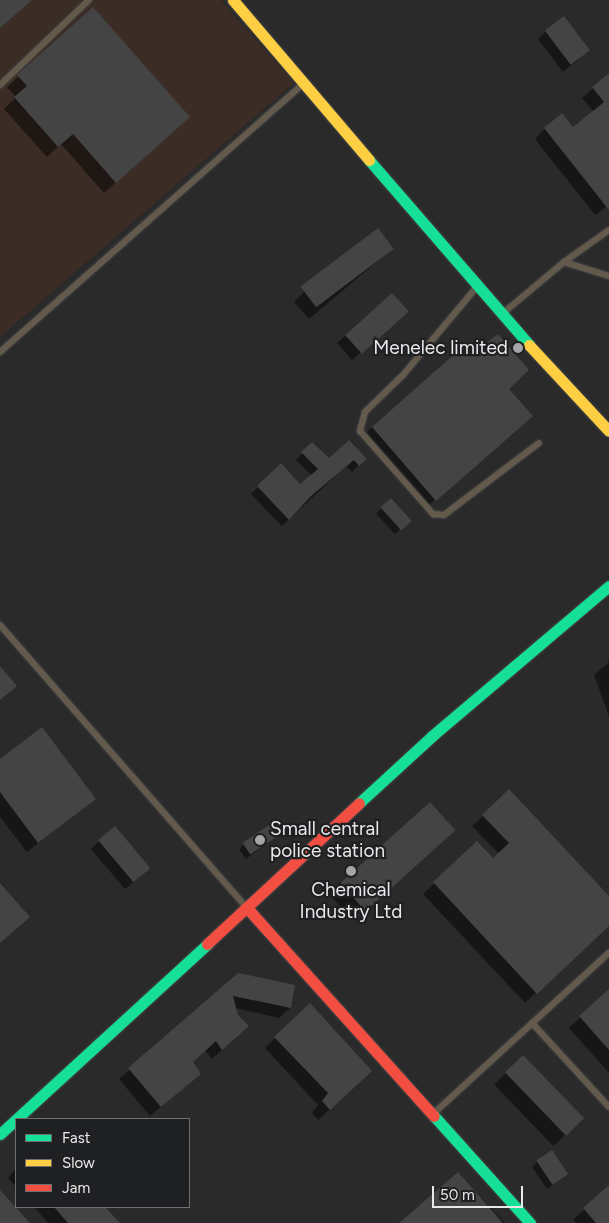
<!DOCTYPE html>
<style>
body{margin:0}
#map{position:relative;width:609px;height:1223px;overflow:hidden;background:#2a2a2b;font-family:Figtree,sans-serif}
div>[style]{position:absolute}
.commercial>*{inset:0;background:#3b2c25}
.shadow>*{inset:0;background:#0007;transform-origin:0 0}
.building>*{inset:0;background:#444;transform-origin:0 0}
.roads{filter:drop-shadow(0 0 1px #454546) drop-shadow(0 0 1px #454546)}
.lane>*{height:6px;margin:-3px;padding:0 3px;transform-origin:3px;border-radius:3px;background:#645a4c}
.fast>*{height:11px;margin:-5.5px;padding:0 5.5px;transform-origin:5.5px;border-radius:5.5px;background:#16e098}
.slow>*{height:11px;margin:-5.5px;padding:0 5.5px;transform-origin:5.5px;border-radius:5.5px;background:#ffcf43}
.jam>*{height:11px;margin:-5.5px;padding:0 5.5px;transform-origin:5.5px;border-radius:5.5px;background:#f24e42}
.dots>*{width:14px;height:14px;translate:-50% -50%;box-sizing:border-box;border:2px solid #1f2022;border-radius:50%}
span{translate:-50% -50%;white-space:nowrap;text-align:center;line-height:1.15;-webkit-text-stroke:4.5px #1f2022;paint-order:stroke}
.poi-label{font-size:19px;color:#e9e9eb}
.right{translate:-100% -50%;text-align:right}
.left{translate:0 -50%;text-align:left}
.legend{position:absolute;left:15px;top:1118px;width:175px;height:90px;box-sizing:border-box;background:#1f2022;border:1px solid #707072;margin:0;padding:6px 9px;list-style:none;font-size:15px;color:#e9e9eb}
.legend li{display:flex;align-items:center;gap:10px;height:25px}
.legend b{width:25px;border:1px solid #707072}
.scale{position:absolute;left:432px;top:1186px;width:91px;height:22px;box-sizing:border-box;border:2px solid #e9e9eb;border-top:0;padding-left:6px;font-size:15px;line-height:18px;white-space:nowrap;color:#e9e9eb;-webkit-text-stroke:4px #1f2022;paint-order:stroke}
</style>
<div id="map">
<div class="commercial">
<div style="clip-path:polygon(0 0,221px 0,294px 83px,0 337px)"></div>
</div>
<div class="shadow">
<div style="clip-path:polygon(93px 9px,178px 127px,104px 193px,61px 144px,47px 157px,4px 109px,16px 97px,7px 87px)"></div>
<div style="clip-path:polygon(546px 31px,581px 57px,563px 72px,538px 39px)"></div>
<div style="clip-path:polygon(609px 75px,609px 205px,595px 215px,535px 139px,545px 128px,573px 129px,594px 112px,582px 98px)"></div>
<div style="clip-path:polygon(392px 249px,309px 319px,294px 302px,305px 291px)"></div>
<div style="clip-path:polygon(392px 295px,399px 320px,352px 360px,337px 343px)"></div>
<div style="left:468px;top:344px;width:96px;height:142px;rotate:49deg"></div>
<div style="clip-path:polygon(312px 443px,329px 460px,365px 459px,352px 472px,346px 466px,282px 526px,251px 494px,281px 465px,300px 486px,312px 476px,296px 460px)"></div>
<div style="left:391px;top:500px;width:28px;height:20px;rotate:48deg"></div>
<div style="clip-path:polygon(609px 662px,609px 716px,594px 675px)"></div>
<div style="clip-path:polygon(0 761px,94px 799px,27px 852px,0 817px)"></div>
<div style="left:430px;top:804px;width:35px;height:135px;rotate:49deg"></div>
<div style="clip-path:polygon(483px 816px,609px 898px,609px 925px,525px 1003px,423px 894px,477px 843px,493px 860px,499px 854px,472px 826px)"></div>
<div style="clip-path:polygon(275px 837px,246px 859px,239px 849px,244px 844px)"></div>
<div style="clip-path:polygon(99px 841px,141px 876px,125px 889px,91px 849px)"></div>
<div style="clip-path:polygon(238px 974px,290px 1008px,279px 1018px,235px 1008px,237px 1036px,212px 1059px,205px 1050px,191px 1062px,200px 1074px,150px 1116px,119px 1079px)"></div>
<div style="clip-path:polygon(609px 991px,609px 1073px,569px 1028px)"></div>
<div style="clip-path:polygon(275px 1038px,360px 1082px,318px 1120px,312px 1113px,318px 1105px,265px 1048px)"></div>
<div style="left:523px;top:1057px;width:85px;height:40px;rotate:46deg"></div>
<div style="clip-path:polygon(537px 1162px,566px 1174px,547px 1189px,532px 1167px)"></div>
<div style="clip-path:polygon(16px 1169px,16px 1187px,8px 1178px)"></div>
<div style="clip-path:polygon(458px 1174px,505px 1223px,401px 1223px)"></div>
<div style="clip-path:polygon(609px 1187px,609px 1223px,576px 1223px,573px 1220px)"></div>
<div style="clip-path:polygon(34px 1207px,103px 1207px,118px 1223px,48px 1223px)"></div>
</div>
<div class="building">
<div style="clip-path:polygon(0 0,32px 0,0 28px)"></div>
<div style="clip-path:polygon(93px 7px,190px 117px,116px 183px,73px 134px,58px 147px,14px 97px,27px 86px,17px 75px)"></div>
<div style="left:564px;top:16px;width:43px;height:24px;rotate:53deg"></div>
<div style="clip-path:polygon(609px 73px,609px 210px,544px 128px,562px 113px,573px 127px,604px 102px,592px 87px)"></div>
<div style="left:378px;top:228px;width:26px;height:97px;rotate:53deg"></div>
<div style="left:392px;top:293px;width:25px;height:63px;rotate:48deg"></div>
<div style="clip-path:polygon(498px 334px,529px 370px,509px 389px,533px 416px,436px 501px,372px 427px,468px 342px,476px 351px)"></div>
<div style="clip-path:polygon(349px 440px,367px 459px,359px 466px,354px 460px,311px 496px,289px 520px,257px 486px,281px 463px,300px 484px,318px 469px,301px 452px,312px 442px,329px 458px)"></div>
<div style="left:391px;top:498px;width:31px;height:14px;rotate:48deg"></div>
<div style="clip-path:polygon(0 666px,17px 686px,0 700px)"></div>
<div style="clip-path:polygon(42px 727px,96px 799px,38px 843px,0 792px,0 759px)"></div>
<div style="clip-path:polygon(509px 789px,609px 896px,609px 926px,537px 994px,433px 882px,477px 841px,493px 858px,509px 843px,482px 815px)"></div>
<div style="left:430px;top:802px;width:38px;height:121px;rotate:48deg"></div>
<div style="left:269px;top:825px;width:14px;height:32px;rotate:56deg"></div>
<div style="left:115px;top:826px;width:55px;height:22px;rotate:50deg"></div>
<div style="clip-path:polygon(0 883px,30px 917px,0 943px)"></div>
<div style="clip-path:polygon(238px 973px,295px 985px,291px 1008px,233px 996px,238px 1015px,249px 1026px,222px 1050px,216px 1041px,193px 1062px,201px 1074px,161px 1107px,128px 1068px)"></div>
<div style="clip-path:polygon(609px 989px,609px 1050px,579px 1016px)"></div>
<div style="clip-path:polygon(310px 1003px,372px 1071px,330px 1110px,322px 1101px,328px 1093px,274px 1037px)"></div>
<div style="left:523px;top:1055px;width:88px;height:25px;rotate:46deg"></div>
<div style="left:552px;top:1150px;width:29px;height:19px;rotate:56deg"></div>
<div style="clip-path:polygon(458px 1172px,503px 1223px,399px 1223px)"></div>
<div style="clip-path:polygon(609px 1185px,609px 1223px,596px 1223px,583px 1208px)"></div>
<div style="clip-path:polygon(0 1190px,30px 1223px,0 1223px)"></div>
<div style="clip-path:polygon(54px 1207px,105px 1207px,120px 1223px,68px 1223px)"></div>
</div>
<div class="roads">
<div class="lane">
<div style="left:0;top:85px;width:123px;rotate:-43.7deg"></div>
<div style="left:564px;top:262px;width:47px;rotate:17.3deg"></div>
<div style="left:475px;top:289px;width:112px;rotate:129.9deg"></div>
<div style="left:403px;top:375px;width:53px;rotate:135.8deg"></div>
<div style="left:365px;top:412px;width:20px;rotate:105deg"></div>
<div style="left:360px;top:431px;width:111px;rotate:48.7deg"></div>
<div style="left:433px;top:514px;width:11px;rotate:5deg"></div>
<div style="left:444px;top:515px;width:119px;rotate:-37.2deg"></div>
<div style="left:502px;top:314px;width:81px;rotate:-40deg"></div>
<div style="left:564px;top:262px;width:55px;rotate:-35.4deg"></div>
<div style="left:0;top:352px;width:403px;rotate:-41.5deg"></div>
<div style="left:0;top:625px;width:373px;rotate:48.9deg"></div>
<div style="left:532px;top:1023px;width:114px;rotate:47.5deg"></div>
<div style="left:433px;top:1114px;width:239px;rotate:-42.5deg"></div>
</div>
<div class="fast">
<div style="left:369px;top:160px;width:245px;rotate:49.1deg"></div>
<div style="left:359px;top:803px;width:99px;rotate:-42.5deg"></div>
<div style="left:432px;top:736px;width:232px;rotate:-40.3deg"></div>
<div style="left:434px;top:1116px;width:144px;rotate:48.1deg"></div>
<div style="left:0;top:1134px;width:281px;rotate:-42.5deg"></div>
</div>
<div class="slow">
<div style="left:233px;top:0;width:210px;rotate:49.6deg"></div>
<div style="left:529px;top:345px;width:117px;rotate:47.1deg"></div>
</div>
<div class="jam">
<div style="left:248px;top:909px;width:278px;rotate:48.1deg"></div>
<div style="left:207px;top:944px;width:207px;rotate:-42.8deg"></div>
</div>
</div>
<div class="dots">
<div style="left:518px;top:348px;background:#a6a6a8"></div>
<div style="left:260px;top:840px;background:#a6a6a8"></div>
<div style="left:351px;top:871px;background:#a6a6a8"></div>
</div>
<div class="poi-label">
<span class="right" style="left:508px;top:348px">Menelec limited</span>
<span class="left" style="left:270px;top:840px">Small central<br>police station</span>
<span style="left:351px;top:901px">Chemical<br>Industry Ltd</span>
</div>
<ul class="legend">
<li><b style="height:6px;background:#16e098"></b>Fast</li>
<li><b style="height:6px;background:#ffcf43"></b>Slow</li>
<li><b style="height:6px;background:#f24e42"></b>Jam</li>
</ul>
<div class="scale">50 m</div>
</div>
